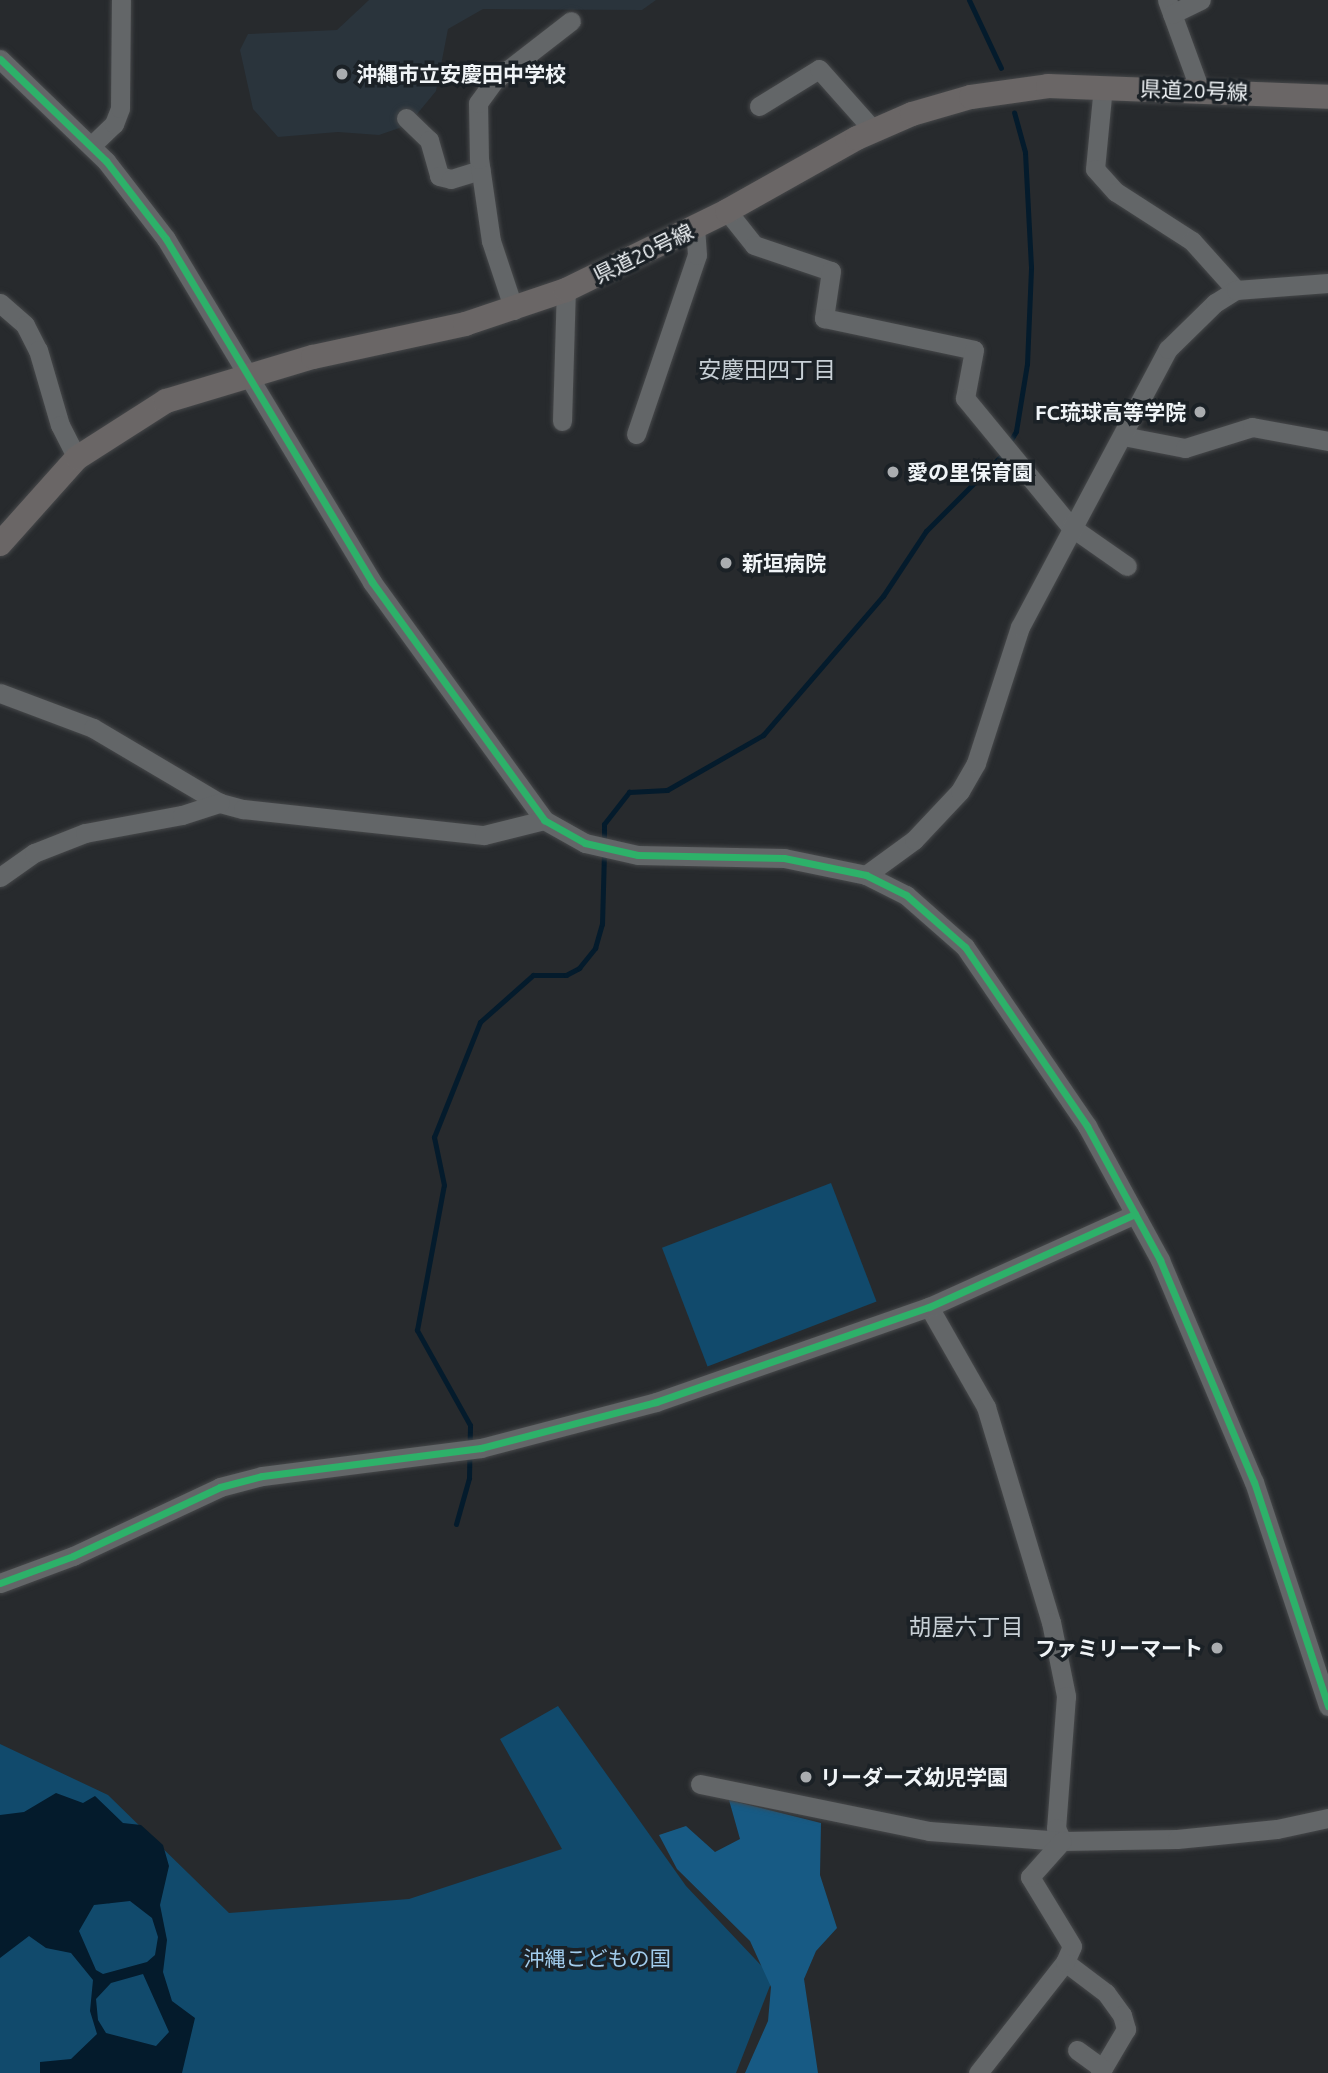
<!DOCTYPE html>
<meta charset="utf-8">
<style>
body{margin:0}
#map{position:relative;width:1328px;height:2073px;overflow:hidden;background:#272a2d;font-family:Ubuntu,"Noto Sans JP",sans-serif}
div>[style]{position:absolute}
.built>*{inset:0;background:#2a343c}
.green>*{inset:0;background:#114a6c;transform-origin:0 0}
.forest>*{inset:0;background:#175a84}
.water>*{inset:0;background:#041b2c}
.stream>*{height:5px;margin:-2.5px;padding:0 2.5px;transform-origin:2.5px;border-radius:2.5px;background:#041b2c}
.roads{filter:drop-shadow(0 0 2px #46484a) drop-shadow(0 0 2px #46484a)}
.minor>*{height:19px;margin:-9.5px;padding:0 9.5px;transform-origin:9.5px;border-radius:9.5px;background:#636668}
.major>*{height:24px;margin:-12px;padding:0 12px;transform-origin:12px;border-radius:12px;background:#6a6666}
.cycleway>*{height:7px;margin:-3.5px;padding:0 3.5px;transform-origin:3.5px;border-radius:3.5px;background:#2db169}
.dots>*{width:19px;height:19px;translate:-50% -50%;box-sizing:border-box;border:4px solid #1b2126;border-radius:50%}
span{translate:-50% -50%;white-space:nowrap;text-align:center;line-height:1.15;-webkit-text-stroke:7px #1b2126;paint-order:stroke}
.poi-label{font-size:21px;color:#f0f4f7;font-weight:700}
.left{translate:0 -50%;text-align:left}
.right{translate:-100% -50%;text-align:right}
.street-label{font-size:21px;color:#f0f4f7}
.park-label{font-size:21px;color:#a2ccec}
.neighbourhood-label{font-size:23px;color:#c8d0d6}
</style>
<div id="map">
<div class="built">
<div style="clip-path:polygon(369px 0,656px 0,642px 10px,483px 9px,448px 29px,436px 91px,408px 125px,379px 135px,338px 132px,278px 137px,253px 109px,240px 50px,248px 34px,337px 30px)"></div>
</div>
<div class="green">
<div style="left:831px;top:1183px;width:127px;height:181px;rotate:69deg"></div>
<div style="clip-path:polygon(558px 1706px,686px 1886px,773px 1978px,736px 2073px,0 2073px,0 1744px,108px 1795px,229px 1913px,409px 1899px,562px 1849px,500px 1739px)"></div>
</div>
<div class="forest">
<div style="clip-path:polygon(729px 1800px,821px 1823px,820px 1875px,837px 1928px,816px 1951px,804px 1979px,818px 2073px,745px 2073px,768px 2021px,771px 1987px,750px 1941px,677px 1869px,659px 1835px,686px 1826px,715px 1852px,740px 1839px)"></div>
</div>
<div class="water">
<div style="clip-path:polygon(evenodd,56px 1793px,83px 1803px,95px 1796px,123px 1823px,141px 1825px,163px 1845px,169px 1866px,160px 1905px,167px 1940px,163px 1972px,172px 2001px,195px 2018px,182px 2073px,40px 2073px,40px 2062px,71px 2059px,97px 2034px,90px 2011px,93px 1980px,71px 1953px,46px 1948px,29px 1936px,0 1958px,0 1815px,24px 1812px,56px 1793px,130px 1901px,152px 1918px,158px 1937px,155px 1955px,147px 1962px,103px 1974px,96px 1970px,79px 1931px,94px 1905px,130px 1901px,56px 1793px,143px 1974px,169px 2032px,156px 2046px,106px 2033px,98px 2020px,96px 1999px,111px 1983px,143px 1974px)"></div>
</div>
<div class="stream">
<div style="left:969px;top:0;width:75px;rotate:64.8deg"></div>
<div style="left:1008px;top:445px;width:16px;rotate:-60deg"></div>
<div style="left:1016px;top:431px;width:68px;rotate:-80.7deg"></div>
<div style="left:1027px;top:364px;width:97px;rotate:-87.6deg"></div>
<div style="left:1031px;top:267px;width:115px;rotate:-93deg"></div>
<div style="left:1025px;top:152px;width:41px;rotate:-105.4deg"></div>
<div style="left:604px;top:843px;width:19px;rotate:-90deg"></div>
<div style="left:604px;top:824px;width:41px;rotate:-52deg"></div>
<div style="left:629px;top:792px;width:38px;rotate:-3deg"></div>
<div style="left:667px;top:790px;width:111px;rotate:-29.8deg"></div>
<div style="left:763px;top:735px;width:184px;rotate:-49.2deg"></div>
<div style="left:883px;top:596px;width:78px;rotate:-56.5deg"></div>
<div style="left:926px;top:531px;width:110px;rotate:-45deg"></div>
<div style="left:456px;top:1524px;width:48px;rotate:-74.2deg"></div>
<div style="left:469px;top:1478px;width:53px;rotate:-88.9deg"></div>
<div style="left:470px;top:1425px;width:109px;rotate:-119.2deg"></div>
<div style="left:417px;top:1330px;width:147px;rotate:-79.5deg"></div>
<div style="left:444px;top:1185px;width:49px;rotate:-101.8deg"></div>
<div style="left:434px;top:1137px;width:124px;rotate:-68.2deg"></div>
<div style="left:480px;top:1022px;width:71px;rotate:-41.6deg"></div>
<div style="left:533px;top:975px;width:33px"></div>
<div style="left:566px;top:975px;width:15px;rotate:-28deg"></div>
<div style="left:579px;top:968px;width:26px;rotate:-51deg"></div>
<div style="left:595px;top:948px;width:25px;rotate:-74deg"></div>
<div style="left:602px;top:924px;width:71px;rotate:-88.4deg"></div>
</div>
<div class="roads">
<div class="minor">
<div style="left:1167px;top:0;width:96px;rotate:69.9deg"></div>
<div style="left:1172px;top:14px;width:32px;rotate:-26deg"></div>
<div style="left:0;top:59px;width:147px;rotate:43.9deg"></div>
<div style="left:106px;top:161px;width:98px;rotate:52.4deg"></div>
<div style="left:166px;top:239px;width:400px;rotate:59deg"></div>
<div style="left:372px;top:582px;width:294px;rotate:54.1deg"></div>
<div style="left:544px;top:820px;width:47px;rotate:29.3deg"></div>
<div style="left:585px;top:843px;width:54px;rotate:12.8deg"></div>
<div style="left:638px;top:855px;width:146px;rotate:1.2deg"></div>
<div style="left:784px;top:858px;width:84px;rotate:11.7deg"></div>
<div style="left:866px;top:875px;width:45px;rotate:26.6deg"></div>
<div style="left:906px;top:895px;width:79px;rotate:41.4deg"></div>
<div style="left:965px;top:947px;width:217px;rotate:55.7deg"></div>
<div style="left:1087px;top:1126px;width:153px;rotate:61.4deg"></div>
<div style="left:1160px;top:1260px;width:241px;rotate:67.1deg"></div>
<div style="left:1254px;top:1482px;width:236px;rotate:71.7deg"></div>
<div style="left:1103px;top:86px;width:83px;rotate:95.5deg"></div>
<div style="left:1095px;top:169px;width:31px;rotate:48deg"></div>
<div style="left:1116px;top:192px;width:90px;rotate:32.8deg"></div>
<div style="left:1192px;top:241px;width:66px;rotate:48.1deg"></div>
<div style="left:759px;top:106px;width:70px;rotate:-31.7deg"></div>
<div style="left:819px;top:69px;width:83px;rotate:48.4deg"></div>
<div style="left:406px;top:118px;width:32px;rotate:44deg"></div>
<div style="left:429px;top:140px;width:37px;rotate:74deg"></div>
<div style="left:439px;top:176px;width:12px;rotate:14deg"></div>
<div style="left:451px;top:179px;width:31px;rotate:-17deg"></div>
<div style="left:91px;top:146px;width:32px;rotate:-44deg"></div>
<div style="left:114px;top:124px;width:17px;rotate:-69deg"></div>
<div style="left:120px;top:108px;width:108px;rotate:-89.5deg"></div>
<div style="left:727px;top:211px;width:43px;rotate:51.5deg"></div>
<div style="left:754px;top:245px;width:81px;rotate:18.7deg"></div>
<div style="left:831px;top:271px;width:48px;rotate:98.5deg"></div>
<div style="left:824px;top:318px;width:153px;rotate:12deg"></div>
<div style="left:974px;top:350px;width:49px;rotate:100.6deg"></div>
<div style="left:965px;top:398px;width:167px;rotate:50.6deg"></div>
<div style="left:1071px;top:527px;width:68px;rotate:34.9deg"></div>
<div style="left:0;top:303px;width:33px;rotate:41deg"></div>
<div style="left:25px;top:325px;width:28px;rotate:63deg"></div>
<div style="left:38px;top:350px;width:78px;rotate:73.7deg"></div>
<div style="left:60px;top:425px;width:37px;rotate:63deg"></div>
<div style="left:514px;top:310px;width:73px;rotate:-108.4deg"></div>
<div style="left:491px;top:241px;width:83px;rotate:-98.3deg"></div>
<div style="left:479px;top:159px;width:56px;rotate:-91deg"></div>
<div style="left:478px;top:103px;width:29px;rotate:-54deg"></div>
<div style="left:495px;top:80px;width:96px;rotate:-37.8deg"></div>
<div style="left:562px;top:421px;width:131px;rotate:-88.3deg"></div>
<div style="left:636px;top:434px;width:189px;rotate:-71.2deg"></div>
<div style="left:697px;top:255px;width:28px;rotate:-94deg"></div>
<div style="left:1123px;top:436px;width:63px;rotate:11deg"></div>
<div style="left:1185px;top:448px;width:70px;rotate:-17.4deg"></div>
<div style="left:1252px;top:427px;width:77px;rotate:10.4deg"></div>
<div style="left:0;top:693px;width:99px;rotate:20.6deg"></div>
<div style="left:93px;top:728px;width:147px;rotate:30.6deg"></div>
<div style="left:220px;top:803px;width:24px;rotate:15deg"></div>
<div style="left:243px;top:809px;width:242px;rotate:6.2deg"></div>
<div style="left:484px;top:835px;width:62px;rotate:-14deg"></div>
<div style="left:866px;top:875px;width:59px;rotate:-36.1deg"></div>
<div style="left:914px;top:840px;width:67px;rotate:-46.8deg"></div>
<div style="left:960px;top:791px;width:32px;rotate:-60deg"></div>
<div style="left:976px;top:763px;width:143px;rotate:-72.1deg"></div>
<div style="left:1020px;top:627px;width:315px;rotate:-62deg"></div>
<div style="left:1168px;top:349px;width:66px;rotate:-44.4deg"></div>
<div style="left:1215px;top:303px;width:25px;rotate:-32deg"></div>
<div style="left:1236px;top:290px;width:92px;rotate:-4.4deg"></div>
<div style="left:0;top:877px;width:42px;rotate:-35.2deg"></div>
<div style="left:34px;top:853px;width:55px;rotate:-21.4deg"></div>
<div style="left:85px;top:833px;width:99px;rotate:-10.5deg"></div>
<div style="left:182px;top:815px;width:40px;rotate:-18deg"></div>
<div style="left:929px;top:1307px;width:115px;rotate:60.3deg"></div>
<div style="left:986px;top:1407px;width:225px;rotate:73.2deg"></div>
<div style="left:1051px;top:1622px;width:76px;rotate:78.5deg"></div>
<div style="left:1066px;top:1696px;width:132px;rotate:94.3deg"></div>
<div style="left:1056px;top:1828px;width:14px;rotate:65deg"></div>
<div style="left:0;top:1583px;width:78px;rotate:-20.3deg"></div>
<div style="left:73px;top:1556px;width:162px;rotate:-25.1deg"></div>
<div style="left:220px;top:1487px;width:43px;rotate:-14.7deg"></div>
<div style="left:262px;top:1476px;width:221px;rotate:-7.3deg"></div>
<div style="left:481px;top:1448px;width:181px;rotate:-14.7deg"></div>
<div style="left:656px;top:1402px;width:289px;rotate:-19.2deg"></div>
<div style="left:929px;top:1307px;width:226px;rotate:-24.3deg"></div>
<div style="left:700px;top:1784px;width:234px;rotate:11.6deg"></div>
<div style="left:929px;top:1831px;width:133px;rotate:4.3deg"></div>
<div style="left:1062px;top:1841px;width:115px;rotate:-1deg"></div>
<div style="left:1177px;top:1839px;width:100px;rotate:-5.7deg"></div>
<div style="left:1277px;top:1829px;width:52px;rotate:-12.2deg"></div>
<div style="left:1065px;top:1962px;width:51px;rotate:37.1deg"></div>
<div style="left:1106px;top:1993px;width:27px;rotate:54deg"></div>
<div style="left:1122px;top:2015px;width:15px;rotate:74deg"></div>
<div style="left:1126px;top:2029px;width:51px;rotate:120.6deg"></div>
<div style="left:1077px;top:2050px;width:32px;rotate:36deg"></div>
<div style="left:978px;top:2073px;width:141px;rotate:-51.9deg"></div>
<div style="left:1065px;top:1962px;width:17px;rotate:-66deg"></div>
<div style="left:1072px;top:1946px;width:81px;rotate:-121.3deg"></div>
<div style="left:1030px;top:1877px;width:48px;rotate:-48.4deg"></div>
</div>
<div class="major">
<div style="left:0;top:544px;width:115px;rotate:-48.2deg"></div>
<div style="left:77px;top:458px;width:106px;rotate:-32.6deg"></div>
<div style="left:166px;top:401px;width:153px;rotate:-16.7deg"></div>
<div style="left:313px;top:357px;width:156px;rotate:-12.2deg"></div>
<div style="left:465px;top:324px;width:107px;rotate:-18.6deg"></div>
<div style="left:566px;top:290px;width:179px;rotate:-26.1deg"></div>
<div style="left:727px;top:211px;width:149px;rotate:-29.3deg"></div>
<div style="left:857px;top:138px;width:60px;rotate:-23.6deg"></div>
<div style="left:912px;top:114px;width:61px;rotate:-16.1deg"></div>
<div style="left:971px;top:97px;width:78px;rotate:-8.1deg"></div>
<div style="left:1048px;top:86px;width:280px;rotate:2.2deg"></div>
</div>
</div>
<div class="cycleway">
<div style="left:0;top:59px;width:147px;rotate:43.9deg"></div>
<div style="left:106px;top:161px;width:98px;rotate:52.4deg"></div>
<div style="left:166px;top:239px;width:400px;rotate:59deg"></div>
<div style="left:372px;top:582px;width:294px;rotate:54.1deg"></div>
<div style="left:544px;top:820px;width:47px;rotate:29.3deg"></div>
<div style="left:585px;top:843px;width:54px;rotate:12.8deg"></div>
<div style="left:638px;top:855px;width:146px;rotate:1.2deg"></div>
<div style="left:784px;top:858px;width:84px;rotate:11.7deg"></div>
<div style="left:866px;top:875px;width:45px;rotate:26.6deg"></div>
<div style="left:906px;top:895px;width:79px;rotate:41.4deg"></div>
<div style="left:965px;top:947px;width:217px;rotate:55.7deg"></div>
<div style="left:1087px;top:1126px;width:153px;rotate:61.4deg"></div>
<div style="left:1160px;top:1260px;width:241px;rotate:67.1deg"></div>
<div style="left:1254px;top:1482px;width:236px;rotate:71.7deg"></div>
<div style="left:0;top:1583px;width:78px;rotate:-20.3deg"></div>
<div style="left:73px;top:1556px;width:162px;rotate:-25.1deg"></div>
<div style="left:220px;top:1487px;width:43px;rotate:-14.7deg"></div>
<div style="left:262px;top:1476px;width:221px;rotate:-7.3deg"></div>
<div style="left:481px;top:1448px;width:181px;rotate:-14.7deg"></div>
<div style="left:656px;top:1402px;width:289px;rotate:-19.2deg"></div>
<div style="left:929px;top:1307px;width:226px;rotate:-24.3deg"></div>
</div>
<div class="dots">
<div style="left:342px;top:74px;background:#aaadb0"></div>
<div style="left:1200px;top:412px;background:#aaadb0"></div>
<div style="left:893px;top:472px;background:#aaadb0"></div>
<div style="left:726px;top:563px;background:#aaadb0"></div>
<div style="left:1217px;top:1648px;background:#aaadb0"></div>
<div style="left:806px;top:1777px;background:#aaadb0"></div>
</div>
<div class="poi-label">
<span class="left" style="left:356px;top:74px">沖縄市立安慶田中学校</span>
<span class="right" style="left:1186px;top:412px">FC琉球高等学院</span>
<span class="left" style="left:907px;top:472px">愛の里保育園</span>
<span class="left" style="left:742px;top:563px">新垣病院</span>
<span class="right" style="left:1203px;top:1648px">ファミリーマート</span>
<span class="left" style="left:820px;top:1777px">リーダーズ幼児学園</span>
</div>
<div class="street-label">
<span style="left:1194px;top:90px;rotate:2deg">県道20号線</span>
<span style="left:643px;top:253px;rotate:-26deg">県道20号線</span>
</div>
<div class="park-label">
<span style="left:597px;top:1958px">沖縄こどもの国</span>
</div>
<div class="neighbourhood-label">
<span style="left:767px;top:370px">安慶田四丁目</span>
<span style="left:966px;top:1627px">胡屋六丁目</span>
</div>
</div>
